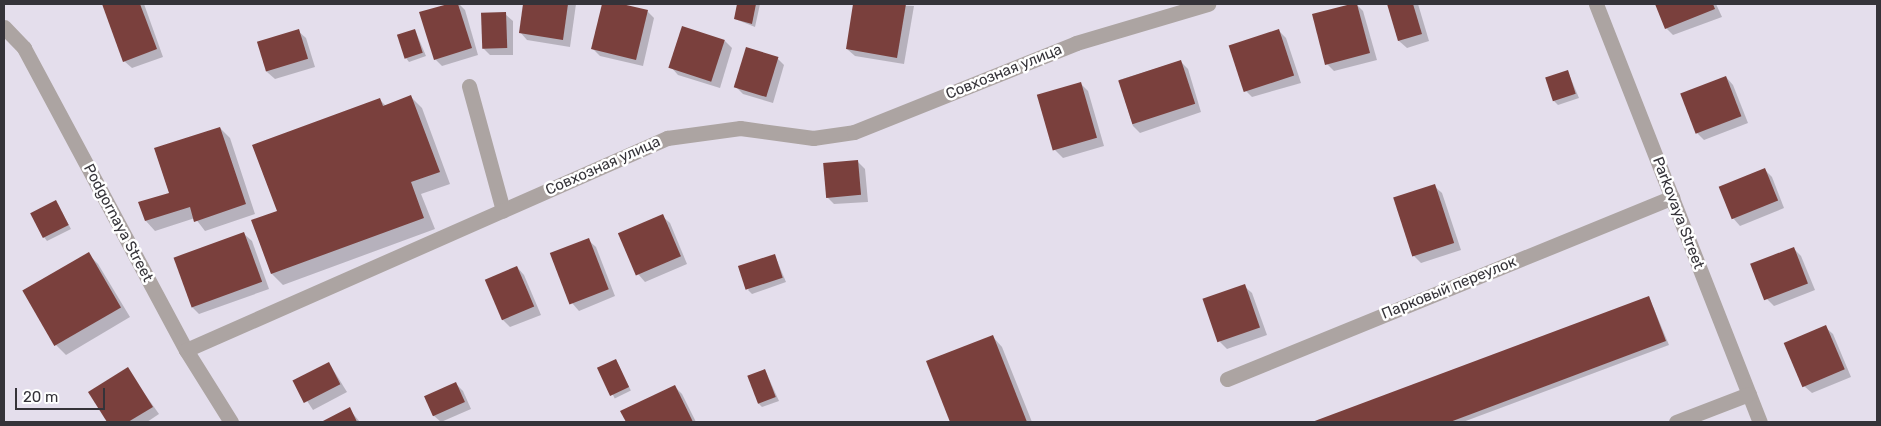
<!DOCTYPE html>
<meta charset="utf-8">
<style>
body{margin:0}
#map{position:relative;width:1881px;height:426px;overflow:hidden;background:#e4deec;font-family:Rubik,sans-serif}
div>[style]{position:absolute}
.shadow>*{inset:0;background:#0003;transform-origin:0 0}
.building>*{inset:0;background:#7a403d;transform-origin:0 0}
.minor>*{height:15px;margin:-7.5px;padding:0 7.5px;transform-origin:7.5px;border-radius:7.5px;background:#aca4a2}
span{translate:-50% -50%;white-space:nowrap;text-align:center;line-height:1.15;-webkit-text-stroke:5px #fff;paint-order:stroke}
.street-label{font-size:15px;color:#353339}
.frame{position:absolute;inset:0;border:5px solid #353339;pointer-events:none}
.scale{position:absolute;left:15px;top:388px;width:90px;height:22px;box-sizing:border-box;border:2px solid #353339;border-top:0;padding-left:6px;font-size:15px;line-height:18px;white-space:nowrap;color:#353339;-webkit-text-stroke:4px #fff;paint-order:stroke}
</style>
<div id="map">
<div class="shadow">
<div style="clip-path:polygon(103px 4px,144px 4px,163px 57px,132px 68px,124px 61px)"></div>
<div style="clip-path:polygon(452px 4px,459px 4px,465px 10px,478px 55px,442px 66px,435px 59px,421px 13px)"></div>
<div style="clip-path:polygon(525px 4px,576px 4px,570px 47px,527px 40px,520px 32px)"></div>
<div style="clip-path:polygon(603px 4px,647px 11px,654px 18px,643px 66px,600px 56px,593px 49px)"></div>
<div style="clip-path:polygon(738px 4px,760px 4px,755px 27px,735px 19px)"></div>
<div style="clip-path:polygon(855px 4px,914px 6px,904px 64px,855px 56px,847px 49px)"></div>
<div style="clip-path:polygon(1356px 4px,1363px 11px,1377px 60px,1334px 71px,1327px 64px,1314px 15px)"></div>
<div style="clip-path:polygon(1388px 4px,1418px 4px,1429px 41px,1407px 48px,1399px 41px)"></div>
<div style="clip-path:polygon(1656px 4px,1716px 4px,1722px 17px,1673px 35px,1666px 28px)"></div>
<div style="clip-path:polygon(505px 14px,513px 21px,513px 55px,490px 55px,483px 48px)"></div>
<div style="clip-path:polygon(415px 30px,426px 56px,409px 62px,406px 58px)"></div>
<div style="clip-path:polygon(1278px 30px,1286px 38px,1301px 83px,1252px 97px,1245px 90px)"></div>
<div style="clip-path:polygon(298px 31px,306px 38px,315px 67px,275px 79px,267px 72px,258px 43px)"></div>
<div style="clip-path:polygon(725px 41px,732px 48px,720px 88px,678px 75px,671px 67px)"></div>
<div style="clip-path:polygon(777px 58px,784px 65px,773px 103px,743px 94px,736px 87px)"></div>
<div style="clip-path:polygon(1180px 61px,1188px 69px,1201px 112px,1140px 133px,1133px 126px,1119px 80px)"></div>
<div style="clip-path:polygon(1568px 72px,1579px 98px,1558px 105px,1554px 101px)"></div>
<div style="clip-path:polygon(1726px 77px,1733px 85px,1748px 123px,1704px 140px,1697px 133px,1682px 95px)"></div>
<div style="clip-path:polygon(1080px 83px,1088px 91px,1104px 146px,1063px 158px,1055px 150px)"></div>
<div style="clip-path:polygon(411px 97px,422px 108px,450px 184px,421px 194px,435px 229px,283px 285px,272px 274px,279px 212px,379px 99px,386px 106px)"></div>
<div style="clip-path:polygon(220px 128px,230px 138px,255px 214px,205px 231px,195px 218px,155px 231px,146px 221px,140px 203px,170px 194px)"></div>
<div style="clip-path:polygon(858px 162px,865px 169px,868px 202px,834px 204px,827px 197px)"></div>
<div style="clip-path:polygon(1765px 170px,1772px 177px,1784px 208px,1740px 226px,1733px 218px)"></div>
<div style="clip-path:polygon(1434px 186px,1442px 193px,1461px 250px,1421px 263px,1414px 256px,1395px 199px)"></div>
<div style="clip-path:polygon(56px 201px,71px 229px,47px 241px,44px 237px)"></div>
<div style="clip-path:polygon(662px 216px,670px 223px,687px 264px,645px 282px,638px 274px)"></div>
<div style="clip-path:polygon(244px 234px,252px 241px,269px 289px,199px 314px,192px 307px)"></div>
<div style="clip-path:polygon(588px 240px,596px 247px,615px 296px,579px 311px,572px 303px)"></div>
<div style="clip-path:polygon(1794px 249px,1801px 256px,1815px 290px,1774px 306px,1767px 299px)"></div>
<div style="clip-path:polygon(88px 254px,98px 264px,130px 317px,66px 355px,56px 345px)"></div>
<div style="clip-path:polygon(775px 256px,786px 282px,752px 294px,748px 290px)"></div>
<div style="clip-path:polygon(517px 267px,524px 275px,541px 315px,510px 327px,503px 320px)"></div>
<div style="clip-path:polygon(1244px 286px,1252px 293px,1267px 335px,1227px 349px,1220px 342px)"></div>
<div style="clip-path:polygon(1649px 297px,1669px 345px,1463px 422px,1315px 422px)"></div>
<div style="clip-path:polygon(1825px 327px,1833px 334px,1851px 377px,1812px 393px,1804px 386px)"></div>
<div style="clip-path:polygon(993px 337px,1002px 347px,1032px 422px,952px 422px,928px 362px)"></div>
<div style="left:616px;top:360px;width:34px;height:18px;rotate:64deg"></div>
<div style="clip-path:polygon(329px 363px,347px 392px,313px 410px,294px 381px)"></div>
<div style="clip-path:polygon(127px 369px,159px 414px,147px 422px,108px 422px,90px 393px)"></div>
<div style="clip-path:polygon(765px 370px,779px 401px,762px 407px,758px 403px)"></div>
<div style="clip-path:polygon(456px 384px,463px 391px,471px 409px,441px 422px,433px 415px,426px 397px)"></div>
<div style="clip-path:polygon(675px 387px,682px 394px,696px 422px,627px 422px,622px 412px)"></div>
<div style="clip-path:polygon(349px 409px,360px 422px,324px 422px)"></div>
</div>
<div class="building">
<div style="clip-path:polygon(102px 4px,140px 4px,157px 49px,123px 62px)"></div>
<div style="clip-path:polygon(448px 4px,458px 4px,472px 48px,434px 60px,419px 12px)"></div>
<div style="clip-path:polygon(523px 4px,568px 4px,563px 40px,519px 33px)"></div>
<div style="clip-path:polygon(602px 4px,622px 4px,648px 10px,636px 60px,591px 49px)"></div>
<div style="clip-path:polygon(737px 4px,756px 4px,752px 24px,734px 19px)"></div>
<div style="clip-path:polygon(853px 4px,906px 4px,897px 58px,846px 49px)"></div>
<div style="clip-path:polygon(1351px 4px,1357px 4px,1370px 53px,1325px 65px,1312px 14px)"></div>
<div style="clip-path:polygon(1387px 4px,1413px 4px,1422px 34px,1398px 41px)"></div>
<div style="clip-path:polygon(1655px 4px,1713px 4px,1715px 9px,1665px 29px)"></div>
<div style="left:506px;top:12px;width:36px;height:25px;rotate:88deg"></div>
<div style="left:682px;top:26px;width:45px;height:44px;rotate:18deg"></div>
<div style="left:299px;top:29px;width:31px;height:44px;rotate:73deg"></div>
<div style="left:415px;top:29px;width:25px;height:19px;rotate:72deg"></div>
<div style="left:1279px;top:29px;width:49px;height:53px;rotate:72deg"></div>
<div style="left:746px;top:47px;width:34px;height:42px;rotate:17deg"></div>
<div style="left:1181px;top:60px;width:46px;height:66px;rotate:72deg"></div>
<div style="left:1568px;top:70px;width:25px;height:24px;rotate:72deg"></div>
<div style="left:1726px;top:76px;width:43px;height:49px;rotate:69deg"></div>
<div style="left:1081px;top:82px;width:58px;height:46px;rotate:74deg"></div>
<div style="clip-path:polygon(411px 95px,440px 172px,411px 182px,424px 218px,271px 274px,251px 220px,277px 211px,252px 145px,380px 98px,383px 106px)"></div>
<div style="clip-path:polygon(220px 127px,246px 204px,194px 222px,190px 207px,145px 221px,138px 202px,169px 193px,154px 148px)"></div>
<div style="left:858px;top:160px;width:35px;height:35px;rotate:85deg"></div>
<div style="left:1765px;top:168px;width:35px;height:50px;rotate:68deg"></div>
<div style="left:1435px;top:184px;width:62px;height:44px;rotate:72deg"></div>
<div style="left:56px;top:200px;width:28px;height:29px;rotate:63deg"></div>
<div style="left:663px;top:214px;width:46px;height:49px;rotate:67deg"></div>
<div style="left:244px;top:232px;width:53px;height:75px;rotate:70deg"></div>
<div style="left:589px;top:238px;width:55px;height:42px;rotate:69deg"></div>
<div style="left:1794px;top:247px;width:39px;height:47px;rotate:69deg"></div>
<div style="left:89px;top:252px;width:64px;height:77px;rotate:60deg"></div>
<div style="left:775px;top:254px;width:25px;height:39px;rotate:72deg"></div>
<div style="left:517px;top:266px;width:44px;height:35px;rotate:67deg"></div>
<div style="left:1245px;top:284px;width:46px;height:45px;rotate:71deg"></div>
<div style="clip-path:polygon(1649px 296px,1666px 341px,1450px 422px,1312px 422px)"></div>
<div style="left:1826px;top:325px;width:48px;height:46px;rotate:67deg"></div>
<div style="clip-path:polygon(993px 335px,1027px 422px,950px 422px,926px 361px)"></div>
<div style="left:616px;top:359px;width:31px;height:21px;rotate:65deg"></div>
<div style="left:329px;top:362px;width:25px;height:41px;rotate:63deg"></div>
<div style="clip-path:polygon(128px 367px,153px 407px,128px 422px,107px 422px,88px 392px)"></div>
<div style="left:765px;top:369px;width:30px;height:19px;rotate:69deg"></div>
<div style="left:456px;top:382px;width:22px;height:35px;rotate:66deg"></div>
<div style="clip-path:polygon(675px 385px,693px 422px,626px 422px,620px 411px)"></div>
<div style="clip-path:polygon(350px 407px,357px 422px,321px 422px)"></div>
</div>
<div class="minor">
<div style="left:1596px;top:4px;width:449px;rotate:68.6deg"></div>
<div style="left:4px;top:27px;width:29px;rotate:46deg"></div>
<div style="left:24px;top:48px;width:343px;rotate:61.8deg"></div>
<div style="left:186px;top:350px;width:85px;rotate:58deg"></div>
<div style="left:469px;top:86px;width:129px;rotate:74.7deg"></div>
<div style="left:186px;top:350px;width:526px;rotate:-23.79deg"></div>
<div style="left:667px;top:138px;width:74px;rotate:-7.8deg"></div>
<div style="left:740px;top:128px;width:74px;rotate:7.8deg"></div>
<div style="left:813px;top:138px;width:41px;rotate:-8.3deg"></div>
<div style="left:854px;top:132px;width:239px;rotate:-21.8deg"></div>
<div style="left:1076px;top:43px;width:138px;rotate:-16.5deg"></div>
<div style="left:1227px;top:379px;width:481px;rotate:-22.2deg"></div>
<div style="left:1676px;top:422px;width:78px;rotate:-21deg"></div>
</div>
<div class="street-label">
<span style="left:1004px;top:72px;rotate:-22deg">Совхозная улица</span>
<span style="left:603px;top:166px;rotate:-24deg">Совхозная улица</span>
<span style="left:1678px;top:213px;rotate:69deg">Parkovaya Street</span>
<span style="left:118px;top:223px;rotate:62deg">Podgornaya Street</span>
<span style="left:1449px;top:288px;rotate:-22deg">Парковый переулок</span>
</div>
<div class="frame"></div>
<div class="scale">20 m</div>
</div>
